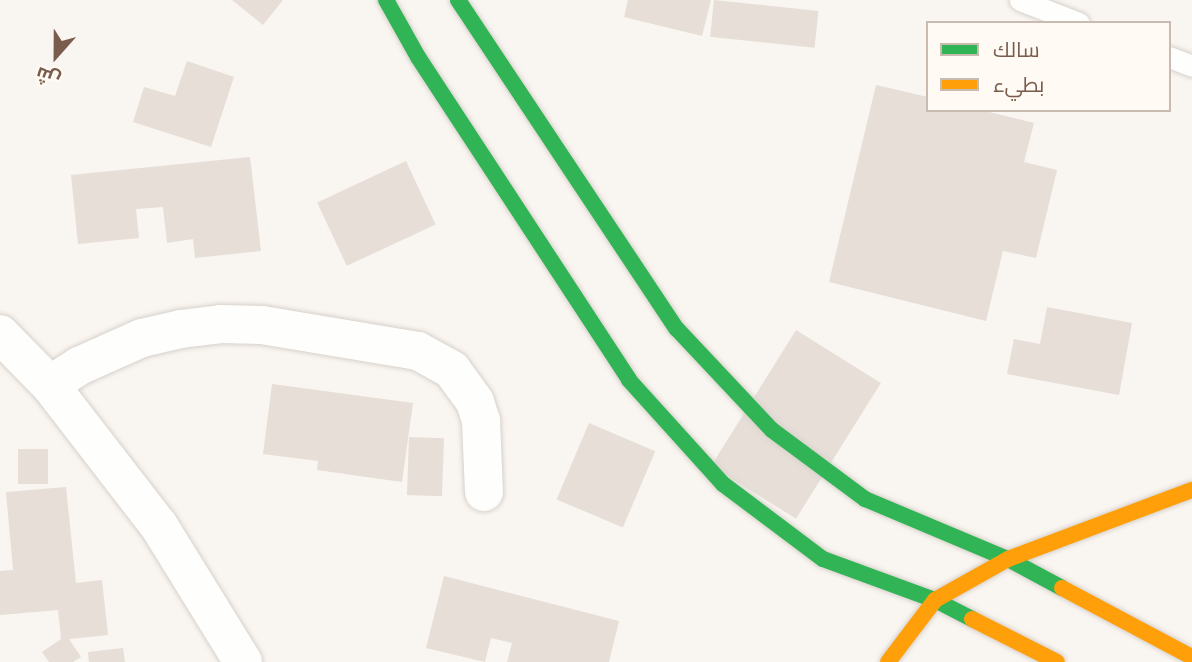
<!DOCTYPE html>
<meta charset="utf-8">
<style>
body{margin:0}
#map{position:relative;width:1192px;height:662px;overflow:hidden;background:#f9f5f0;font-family:"Sofia Sans Condensed",Cairo,sans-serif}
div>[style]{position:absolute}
.building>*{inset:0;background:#e6ded7;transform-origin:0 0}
.roads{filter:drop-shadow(0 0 2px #d7d1cb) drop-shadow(0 0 2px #d7d1cb)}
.lane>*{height:21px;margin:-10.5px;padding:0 10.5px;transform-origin:10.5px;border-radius:10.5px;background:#fefefd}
.street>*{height:38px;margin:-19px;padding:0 19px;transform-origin:19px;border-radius:19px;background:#fefefd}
.fast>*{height:16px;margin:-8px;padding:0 8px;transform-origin:8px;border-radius:8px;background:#30b455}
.slow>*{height:16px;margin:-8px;padding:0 8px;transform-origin:8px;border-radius:8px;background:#ff9f0a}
span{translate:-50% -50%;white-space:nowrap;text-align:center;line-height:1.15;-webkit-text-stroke:7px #fffaf3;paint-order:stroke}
.legend{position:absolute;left:926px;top:21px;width:245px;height:91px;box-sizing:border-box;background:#fffaf3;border:2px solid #cabbb1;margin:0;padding:9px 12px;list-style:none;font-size:21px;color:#7a5c4d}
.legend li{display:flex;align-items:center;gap:14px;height:35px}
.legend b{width:35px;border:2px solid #cabbb1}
.north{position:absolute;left:21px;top:21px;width:70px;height:70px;-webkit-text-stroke:5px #fffaf3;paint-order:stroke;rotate:201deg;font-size:19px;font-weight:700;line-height:28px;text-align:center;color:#7a5c4d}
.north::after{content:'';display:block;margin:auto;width:24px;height:32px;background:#7a5c4d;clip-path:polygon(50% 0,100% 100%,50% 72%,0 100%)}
</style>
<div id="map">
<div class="building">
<div style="clip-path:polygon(232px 0,283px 0,263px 25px)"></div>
<div style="clip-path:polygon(628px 0,711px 0,702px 36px,624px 17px)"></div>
<div style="left:714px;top:0;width:105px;height:37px;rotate:6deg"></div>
<div style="clip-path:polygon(187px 61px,234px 77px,211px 147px,133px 122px,144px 87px,175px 96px)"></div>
<div style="clip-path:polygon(876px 85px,928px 97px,928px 110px,981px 110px,1034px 123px,1024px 162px,1057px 170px,1036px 258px,1003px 251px,986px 321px,829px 282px)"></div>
<div style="clip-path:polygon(250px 157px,261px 251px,195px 258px,193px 239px,167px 243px,163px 207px,136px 209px,139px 238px,78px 244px,71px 175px)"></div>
<div style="left:406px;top:161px;width:70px;height:98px;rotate:65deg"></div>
<div style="clip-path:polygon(1047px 307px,1132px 323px,1119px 395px,1007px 374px,1014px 339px,1040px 344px)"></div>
<div style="left:796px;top:330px;width:100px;height:160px;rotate:32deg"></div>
<div style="clip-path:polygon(272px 384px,413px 403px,402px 482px,317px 470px,318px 461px,263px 454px)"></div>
<div style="left:589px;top:423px;width:72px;height:83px;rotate:23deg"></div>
<div style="left:409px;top:437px;width:35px;height:58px;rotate:2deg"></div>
<div style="left:18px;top:449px;width:30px;height:35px"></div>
<div style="clip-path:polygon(66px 487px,76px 583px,102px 580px,108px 635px,69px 639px,81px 657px,73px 662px,49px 662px,42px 652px,61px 639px,58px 610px,0 615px,0 571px,13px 570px,6px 492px)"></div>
<div style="clip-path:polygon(444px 576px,619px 621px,609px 662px,507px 662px,512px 643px,491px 638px,485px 662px,426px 648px)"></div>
<div style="clip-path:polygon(123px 648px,125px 662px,89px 662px,88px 652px)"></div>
</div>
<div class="roads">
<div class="lane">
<div style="left:1020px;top:0;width:63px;rotate:21.3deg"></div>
<div style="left:1169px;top:57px;width:25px;rotate:21deg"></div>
</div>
<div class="street">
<div style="left:0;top:334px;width:71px;rotate:45.6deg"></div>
<div style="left:50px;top:385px;width:178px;rotate:52.3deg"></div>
<div style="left:159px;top:526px;width:160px;rotate:58.3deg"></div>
<div style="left:50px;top:385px;width:35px;rotate:-33deg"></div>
<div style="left:79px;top:366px;width:69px;rotate:-24deg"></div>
<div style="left:142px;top:338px;width:40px;rotate:-13deg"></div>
<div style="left:181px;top:329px;width:40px;rotate:-7.1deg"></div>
<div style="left:221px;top:324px;width:41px;rotate:1.4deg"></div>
<div style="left:262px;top:325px;width:158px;rotate:9.5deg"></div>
<div style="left:418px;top:351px;width:39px;rotate:29deg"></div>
<div style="left:452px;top:370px;width:39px;rotate:54deg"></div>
<div style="left:475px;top:402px;width:20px;rotate:72deg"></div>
<div style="left:481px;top:421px;width:71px;rotate:87.6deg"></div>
</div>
<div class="fast">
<div style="left:386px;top:0;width:65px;rotate:60.7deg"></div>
<div style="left:418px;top:57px;width:386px;rotate:56.8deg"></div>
<div style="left:629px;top:380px;width:140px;rotate:47.9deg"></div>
<div style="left:723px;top:484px;width:125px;rotate:36.9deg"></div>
<div style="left:823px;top:559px;width:119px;rotate:20.1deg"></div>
<div style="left:935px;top:600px;width:42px;rotate:27.2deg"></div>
<div style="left:458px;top:0;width:395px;rotate:56.4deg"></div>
<div style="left:677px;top:329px;width:139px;rotate:46.8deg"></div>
<div style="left:772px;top:430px;width:116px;rotate:36.6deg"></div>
<div style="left:865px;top:499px;width:155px;rotate:22.8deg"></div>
<div style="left:1008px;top:559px;width:61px;rotate:28.2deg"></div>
</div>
<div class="slow">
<div style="left:1062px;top:588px;width:147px;rotate:28deg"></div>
<div style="left:972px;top:619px;width:95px;rotate:26.8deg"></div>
<div style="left:888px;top:662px;width:78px;rotate:-52.8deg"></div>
<div style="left:935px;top:600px;width:84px;rotate:-29.3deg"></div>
<div style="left:1008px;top:559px;width:197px;rotate:-20.6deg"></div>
</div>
</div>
<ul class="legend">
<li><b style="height:9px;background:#30b455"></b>سالك</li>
<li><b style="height:9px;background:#ff9f0a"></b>بطيء</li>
</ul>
<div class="north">ش</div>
</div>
